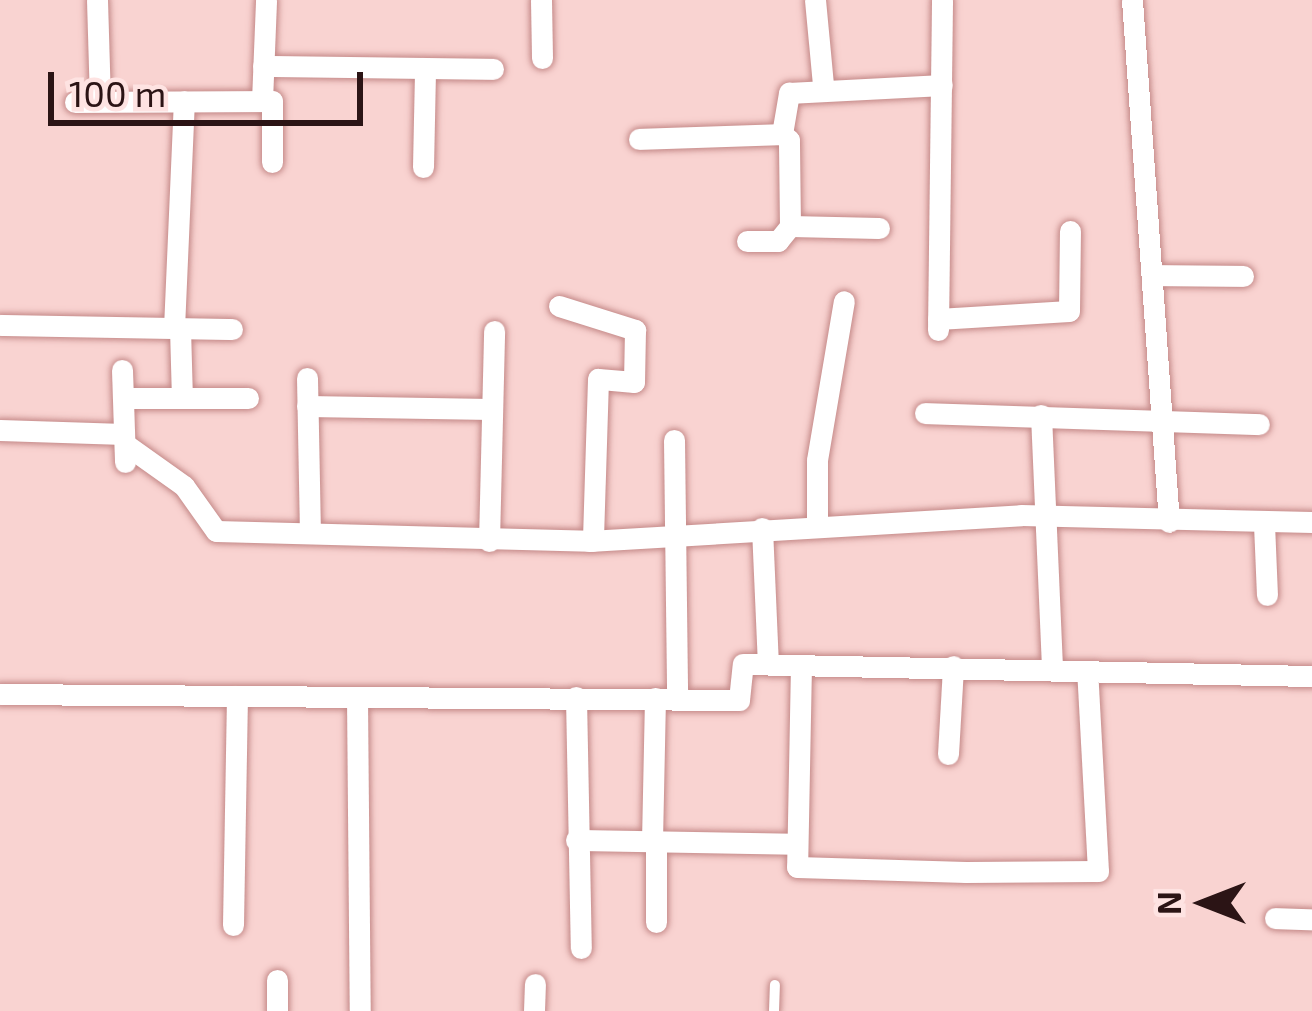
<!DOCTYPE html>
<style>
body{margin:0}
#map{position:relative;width:1312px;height:1011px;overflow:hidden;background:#f9d3d1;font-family:"Exo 2",sans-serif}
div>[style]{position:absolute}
.roads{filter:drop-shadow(0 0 3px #c48988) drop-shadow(0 0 3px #c48988)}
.service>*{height:10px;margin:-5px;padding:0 5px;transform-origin:5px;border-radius:5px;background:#fff}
.minor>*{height:21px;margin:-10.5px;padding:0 10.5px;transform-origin:10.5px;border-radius:10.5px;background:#fff}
span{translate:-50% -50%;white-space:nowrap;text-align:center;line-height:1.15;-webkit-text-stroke:12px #fee3e2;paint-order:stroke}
.north{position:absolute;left:1144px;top:843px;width:120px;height:120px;-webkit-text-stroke:9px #fee3e2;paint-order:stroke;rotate:270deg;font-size:33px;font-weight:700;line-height:48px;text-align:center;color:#2b1415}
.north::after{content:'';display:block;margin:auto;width:42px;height:54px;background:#2b1415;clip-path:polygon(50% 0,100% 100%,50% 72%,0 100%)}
.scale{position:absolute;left:48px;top:72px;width:315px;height:54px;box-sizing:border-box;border:6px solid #2b1415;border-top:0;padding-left:15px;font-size:36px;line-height:42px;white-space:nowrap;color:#2b1415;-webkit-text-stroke:9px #fee3e2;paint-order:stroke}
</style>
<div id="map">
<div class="roads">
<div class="service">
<div style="left:774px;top:1011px;width:26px;rotate:-88deg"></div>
</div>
<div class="minor">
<div style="left:97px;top:0;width:101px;rotate:88.3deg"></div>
<div style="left:541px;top:0;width:58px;rotate:89deg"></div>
<div style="left:815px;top:0;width:85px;rotate:84.6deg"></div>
<div style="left:1132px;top:0;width:523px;rotate:85.95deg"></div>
<div style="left:263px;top:66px;width:230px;rotate:0.7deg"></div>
<div style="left:262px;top:101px;width:101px;rotate:-87.7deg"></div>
<div style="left:75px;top:102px;width:197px;rotate:-0.3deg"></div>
<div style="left:272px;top:101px;width:61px;rotate:90deg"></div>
<div style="left:639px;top:139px;width:143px;rotate:-2deg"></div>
<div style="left:423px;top:167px;width:99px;rotate:-88.8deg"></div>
<div style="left:790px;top:226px;width:86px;rotate:-90.7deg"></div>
<div style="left:789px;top:140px;width:9px;rotate:-139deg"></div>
<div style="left:782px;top:134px;width:42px;rotate:-80.3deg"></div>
<div style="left:789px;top:93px;width:153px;rotate:-3deg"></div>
<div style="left:747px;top:241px;width:31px"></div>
<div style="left:778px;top:241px;width:19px;rotate:-51deg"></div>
<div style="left:790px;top:226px;width:89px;rotate:1.3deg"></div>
<div style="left:1154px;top:275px;width:89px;rotate:0.6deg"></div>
<div style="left:559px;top:306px;width:80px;rotate:17.5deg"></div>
<div style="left:635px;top:330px;width:52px;rotate:91.1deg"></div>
<div style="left:634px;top:382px;width:36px;rotate:-175deg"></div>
<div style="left:598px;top:379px;width:162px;rotate:91.8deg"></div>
<div style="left:938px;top:319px;width:131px;rotate:-3.5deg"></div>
<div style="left:1069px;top:311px;width:80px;rotate:-89.3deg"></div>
<div style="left:0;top:325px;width:232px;rotate:1deg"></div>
<div style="left:174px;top:328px;width:227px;rotate:-87.5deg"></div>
<div style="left:180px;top:328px;width:70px;rotate:88.4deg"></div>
<div style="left:938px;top:330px;width:330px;rotate:-89.3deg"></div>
<div style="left:122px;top:370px;width:92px;rotate:88.1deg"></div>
<div style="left:307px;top:378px;width:154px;rotate:88.9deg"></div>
<div style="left:123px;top:398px;width:125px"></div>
<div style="left:307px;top:406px;width:184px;rotate:0.9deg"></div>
<div style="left:925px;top:413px;width:334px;rotate:1.9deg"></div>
<div style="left:1041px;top:415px;width:255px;rotate:87.5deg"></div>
<div style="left:0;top:430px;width:124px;rotate:1.8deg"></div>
<div style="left:674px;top:440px;width:259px;rotate:89.3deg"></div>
<div style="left:125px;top:444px;width:72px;rotate:35.4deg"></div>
<div style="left:184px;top:486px;width:55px;rotate:54.6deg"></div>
<div style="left:216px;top:531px;width:373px;rotate:1.5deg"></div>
<div style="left:589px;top:541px;width:433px;rotate:-3.4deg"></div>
<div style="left:1021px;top:515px;width:291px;rotate:1.4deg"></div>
<div style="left:817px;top:524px;width:64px;rotate:-90deg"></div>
<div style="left:817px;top:460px;width:161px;rotate:-80.4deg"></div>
<div style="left:1264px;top:524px;width:71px;rotate:87.6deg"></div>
<div style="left:762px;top:528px;width:136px;rotate:87.5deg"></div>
<div style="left:489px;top:541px;width:210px;rotate:-88.6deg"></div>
<div style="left:801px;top:665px;width:202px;rotate:91.1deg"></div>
<div style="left:797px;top:867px;width:169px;rotate:1.7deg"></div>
<div style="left:966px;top:872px;width:132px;rotate:-0.4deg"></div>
<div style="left:1098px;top:871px;width:200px;rotate:-93.1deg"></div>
<div style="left:0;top:694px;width:739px;rotate:0.47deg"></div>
<div style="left:739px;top:700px;width:36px;rotate:-84deg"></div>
<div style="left:743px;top:664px;width:569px;rotate:1.21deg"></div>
<div style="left:357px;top:697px;width:314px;rotate:89.5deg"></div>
<div style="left:576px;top:697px;width:251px;rotate:88.9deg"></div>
<div style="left:948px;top:754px;width:88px;rotate:-86.7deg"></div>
<div style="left:576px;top:840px;width:221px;rotate:1deg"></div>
<div style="left:652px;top:841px;width:143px;rotate:-88.8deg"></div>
<div style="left:1275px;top:918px;width:37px;rotate:2deg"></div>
<div style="left:656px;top:922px;width:81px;rotate:-90deg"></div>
<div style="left:233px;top:925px;width:229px;rotate:-89deg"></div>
<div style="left:277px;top:1011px;width:31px;rotate:-90deg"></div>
<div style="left:534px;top:1011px;width:27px;rotate:-88deg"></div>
</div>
</div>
<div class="north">N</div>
<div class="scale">100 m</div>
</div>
